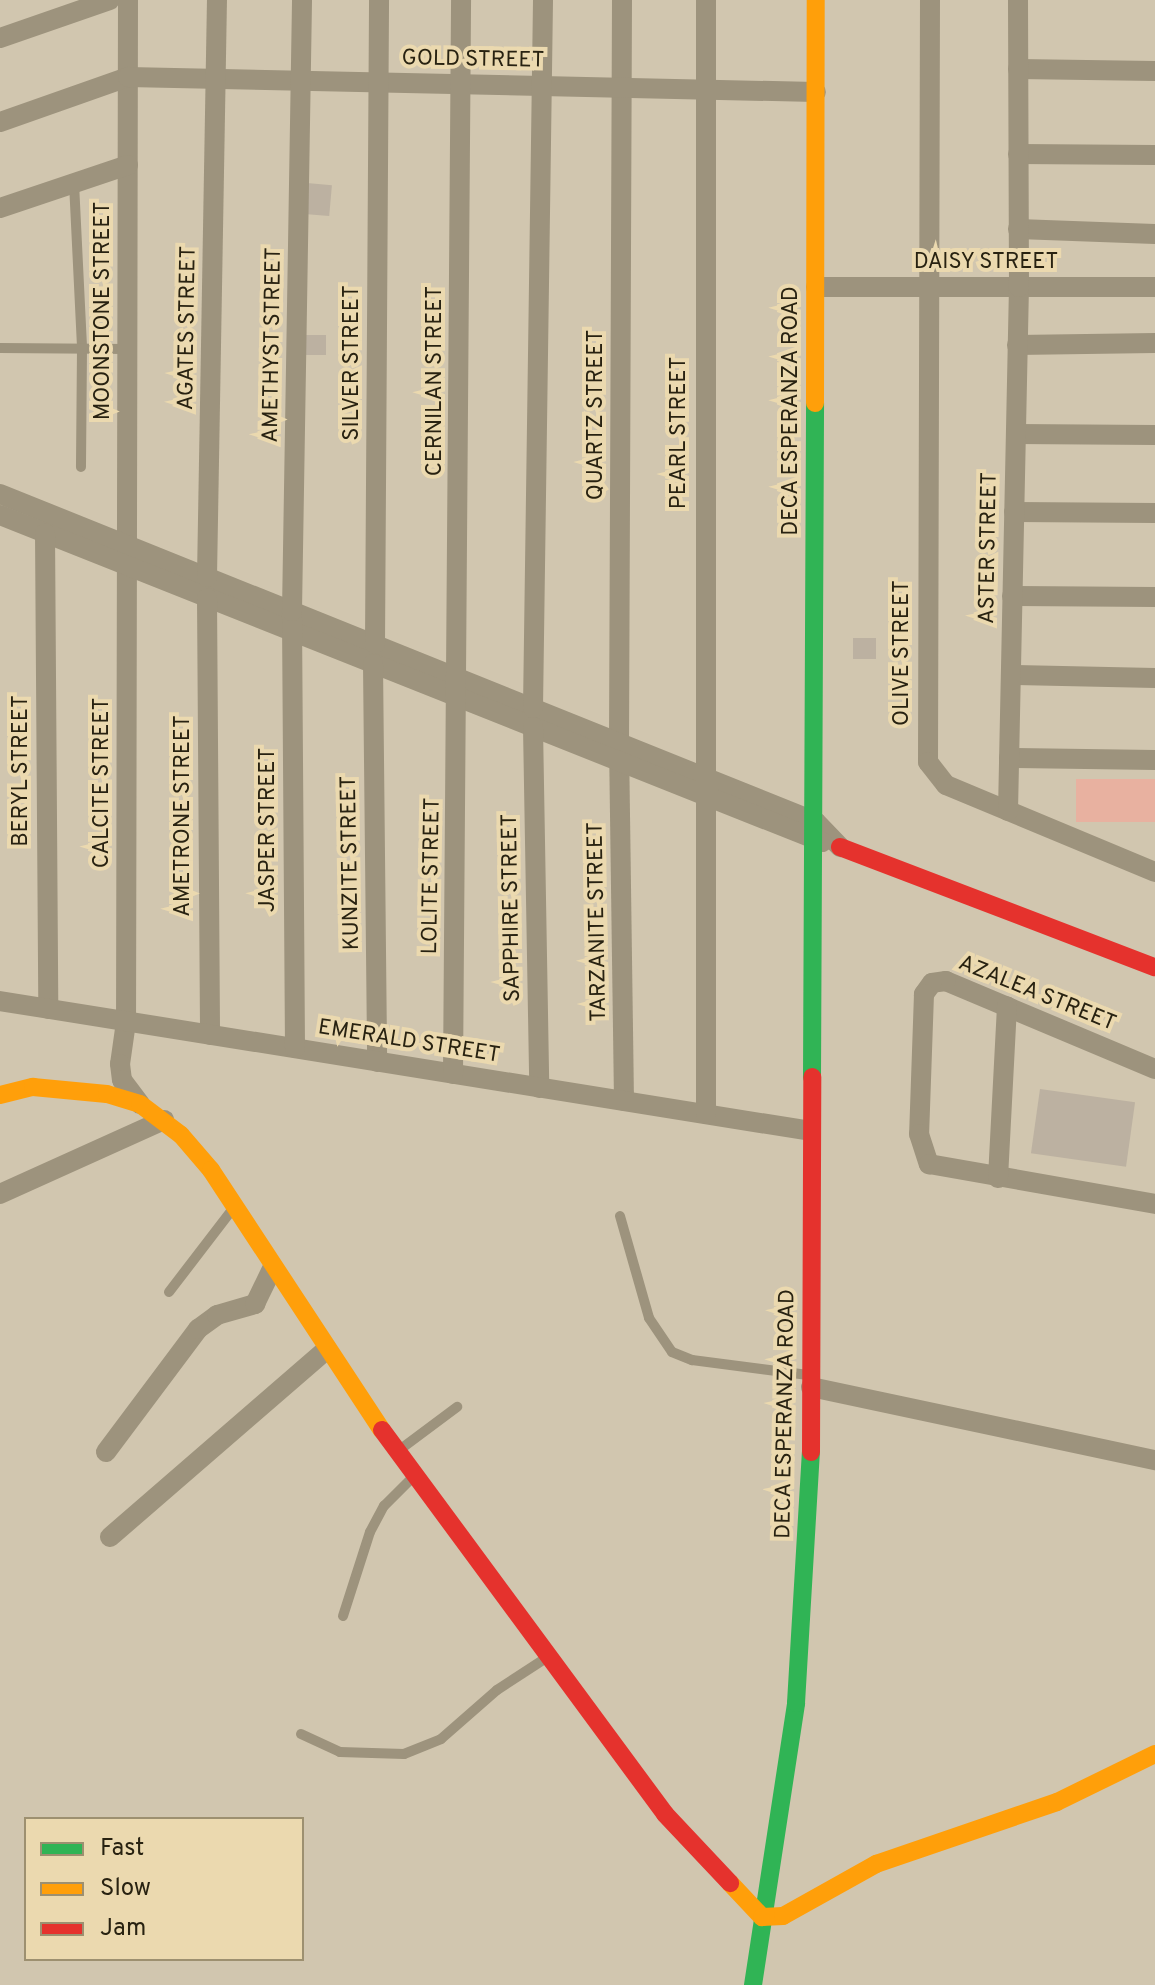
<!DOCTYPE html>
<style>
body{margin:0}
#map{position:relative;width:1155px;height:1985px;overflow:hidden;background:#d1c6af;font-family:Overpass,sans-serif}
div>[style]{position:absolute}
.green>*{inset:0;background:#e8b1a0;transform-origin:0 0}
.building>*{inset:0;background:#bcb1a1;transform-origin:0 0}
.lane>*{height:10px;margin:-5px;padding:0 5px;transform-origin:5px;border-radius:5px;background:#9d937d}
.street>*{height:20px;margin:-10px;padding:0 10px;transform-origin:10px;border-radius:10px;background:#9d937d}
.fast>*{height:18px;margin:-9px;padding:0 9px;transform-origin:9px;border-radius:9px;background:#30b455}
.slow>*{height:18px;margin:-9px;padding:0 9px;transform-origin:9px;border-radius:9px;background:#ff9f0a}
.jam>*{height:18px;margin:-9px;padding:0 9px;transform-origin:9px;border-radius:9px;background:#e5322d}
span{translate:-50% -50%;white-space:nowrap;text-align:center;line-height:1.15;-webkit-text-stroke:8px #ebd9af;paint-order:stroke}
.street-label{font-size:22px;color:#282211}
.legend{position:absolute;left:24px;top:1817px;width:280px;height:144px;box-sizing:border-box;background:#ebd9af;border:2px solid #9d9070;margin:0;padding:10px 14px;list-style:none;font-size:24px;color:#282211}
.legend li{display:flex;align-items:center;gap:16px;height:40px}
.legend b{width:40px;border:2px solid #9d9070}
</style>
<div id="map">
<div class="green">
<div style="left:1076px;top:779px;width:79px;height:43px"></div>
</div>
<div class="building">
<div style="left:307px;top:183px;width:25px;height:31px;rotate:5deg"></div>
<div style="left:305px;top:335px;width:21px;height:20px"></div>
<div style="left:853px;top:638px;width:23px;height:21px"></div>
<div style="left:1040px;top:1089px;width:96px;height:65px;rotate:8deg"></div>
</div>
<div class="lane">
<div style="left:74px;top:183px;width:166px;rotate:87.2deg"></div>
<div style="left:82px;top:349px;width:118px;rotate:90.5deg"></div>
<div style="left:0;top:348px;width:127px;rotate:0.5deg"></div>
<div style="left:620px;top:1216px;width:106px;rotate:74.1deg"></div>
<div style="left:649px;top:1318px;width:41px;rotate:55.9deg"></div>
<div style="left:672px;top:1352px;width:22px;rotate:22deg"></div>
<div style="left:692px;top:1360px;width:117px;rotate:7.4deg"></div>
<div style="left:169px;top:1292px;width:103px;rotate:-52.5deg"></div>
<div style="left:398px;top:1451px;width:74px;rotate:-36.7deg"></div>
<div style="left:343px;top:1616px;width:88px;rotate:-72.2deg"></div>
<div style="left:370px;top:1532px;width:30px;rotate:-62deg"></div>
<div style="left:384px;top:1506px;width:40px;rotate:-45deg"></div>
<div style="left:301px;top:1734px;width:43px;rotate:24.8deg"></div>
<div style="left:340px;top:1752px;width:64px;rotate:1.8deg"></div>
<div style="left:404px;top:1754px;width:40px;rotate:-22deg"></div>
<div style="left:441px;top:1739px;width:74px;rotate:-41.2deg"></div>
<div style="left:497px;top:1690px;width:59px;rotate:-33.1deg"></div>
</div>
<div class="street">
<div style="left:128px;top:0;width:1022px;rotate:90.11deg"></div>
<div style="left:126px;top:1022px;width:42px;rotate:98.1deg"></div>
<div style="left:120px;top:1064px;width:16px;rotate:83deg"></div>
<div style="left:122px;top:1080px;width:30px;rotate:53deg"></div>
<div style="left:622px;top:0;width:743px;rotate:90.23deg"></div>
<div style="left:619px;top:743px;width:358px;rotate:89.2deg"></div>
<div style="left:930px;top:0;width:762px;rotate:90.15deg"></div>
<div style="left:928px;top:762px;width:29px;rotate:52deg"></div>
<div style="left:946px;top:785px;width:226px;rotate:22.6deg"></div>
<div style="left:0;top:38px;width:116px;rotate:-19.1deg"></div>
<div style="left:1018px;top:69px;width:137px;rotate:0.8deg"></div>
<div style="left:0;top:122px;width:136px;rotate:-19.4deg"></div>
<div style="left:128px;top:77px;width:688px;rotate:1.25deg"></div>
<div style="left:1018px;top:154px;width:137px;rotate:0.4deg"></div>
<div style="left:0;top:208px;width:135px;rotate:-18.6deg"></div>
<div style="left:1018px;top:229px;width:137px;rotate:2.1deg"></div>
<div style="left:816px;top:287px;width:339px"></div>
<div style="left:1017px;top:345px;width:138px;rotate:-0.8deg"></div>
<div style="left:1016px;top:434px;width:139px;rotate:0.4deg"></div>
<div style="left:0;top:494px;width:879px;rotate:21.9deg"></div>
<div style="left:816px;top:822px;width:35px;rotate:46deg"></div>
<div style="left:1014px;top:512px;width:141px;rotate:0.4deg"></div>
<div style="left:0;top:515px;width:885px;rotate:21.69deg"></div>
<div style="left:45px;top:533px;width:476px;rotate:89.6deg"></div>
<div style="left:207px;top:577px;width:577px;rotate:-89.01deg"></div>
<div style="left:1012px;top:596px;width:143px;rotate:0.4deg"></div>
<div style="left:207px;top:598px;width:437px;rotate:89.6deg"></div>
<div style="left:375px;top:644px;width:644px;rotate:-89.64deg"></div>
<div style="left:373px;top:664px;width:398px;rotate:89.4deg"></div>
<div style="left:1011px;top:675px;width:144px;rotate:1.2deg"></div>
<div style="left:533px;top:708px;width:708px;rotate:-89.19deg"></div>
<div style="left:533px;top:727px;width:361px;rotate:89deg"></div>
<div style="left:1009px;top:758px;width:146px;rotate:0.8deg"></div>
<div style="left:1008px;top:811px;width:524px;rotate:-88.8deg"></div>
<div style="left:1019px;top:287px;width:287px;rotate:-90.2deg"></div>
<div style="left:0;top:1001px;width:821px;rotate:9.11deg"></div>
<div style="left:295px;top:1048px;width:437px;rotate:-90.4deg"></div>
<div style="left:292px;top:611px;width:611px;rotate:-89.06deg"></div>
<div style="left:1155px;top:1069px;width:227px;rotate:-157.2deg"></div>
<div style="left:946px;top:981px;width:14px;rotate:172deg"></div>
<div style="left:932px;top:983px;width:14px;rotate:126deg"></div>
<div style="left:924px;top:994px;width:140px;rotate:92deg"></div>
<div style="left:919px;top:1134px;width:32px;rotate:72deg"></div>
<div style="left:929px;top:1164px;width:230px;rotate:10deg"></div>
<div style="left:453px;top:1074px;width:1074px;rotate:-89.57deg"></div>
<div style="left:706px;top:1114px;width:1114px;rotate:-90deg"></div>
<div style="left:998px;top:1178px;width:172px;rotate:-87deg"></div>
<div style="left:0;top:1194px;width:180px;rotate:-24.3deg"></div>
<div style="left:811px;top:1387px;width:352px;rotate:12deg"></div>
<div style="left:106px;top:1452px;width:154px;rotate:-53.2deg"></div>
<div style="left:198px;top:1329px;width:24px;rotate:-36deg"></div>
<div style="left:217px;top:1315px;width:40px;rotate:-16deg"></div>
<div style="left:255px;top:1304px;width:41px;rotate:-64.1deg"></div>
<div style="left:110px;top:1537px;width:287px;rotate:-40.9deg"></div>
</div>
<div class="fast">
<div style="left:812px;top:1077px;width:674px;rotate:-89.74deg"></div>
<div style="left:753px;top:1985px;width:285px;rotate:-81.3deg"></div>
<div style="left:796px;top:1703px;width:251px;rotate:-86.6deg"></div>
</div>
<div class="slow">
<div style="left:815px;top:403px;width:403px;rotate:-89.9deg"></div>
<div style="left:0;top:1095px;width:34px;rotate:-14deg"></div>
<div style="left:33px;top:1087px;width:74px;rotate:5.4deg"></div>
<div style="left:107px;top:1094px;width:34px;rotate:17deg"></div>
<div style="left:140px;top:1104px;width:51px;rotate:37.1deg"></div>
<div style="left:181px;top:1135px;width:46px;rotate:49.4deg"></div>
<div style="left:211px;top:1170px;width:311px;rotate:56.7deg"></div>
<div style="left:730px;top:1883px;width:47px;rotate:46.7deg"></div>
<div style="left:762px;top:1917px;width:21px;rotate:-3deg"></div>
<div style="left:783px;top:1916px;width:107px;rotate:-29.2deg"></div>
<div style="left:876px;top:1864px;width:191px;rotate:-18.9deg"></div>
<div style="left:1057px;top:1802px;width:109px;rotate:-26.1deg"></div>
</div>
<div class="jam">
<div style="left:840px;top:847px;width:337px;rotate:20.9deg"></div>
<div style="left:382px;top:1430px;width:477px;rotate:53.6deg"></div>
<div style="left:665px;top:1814px;width:95px;rotate:46.7deg"></div>
<div style="left:811px;top:1452px;width:375px;rotate:-89.8deg"></div>
</div>
<div class="street-label">
<span style="left:473px;top:60px;rotate:1deg">GOLD STREET</span>
<span style="left:986px;top:263px">DAISY STREET</span>
<span style="left:104px;top:311px;rotate:-90deg">MOONSTONE STREET</span>
<span style="left:188px;top:328px;rotate:-89deg">AGATES STREET</span>
<span style="left:273px;top:345px;rotate:-89deg">AMETHYST STREET</span>
<span style="left:353px;top:363px;rotate:-90deg">SILVER STREET</span>
<span style="left:436px;top:381px;rotate:-90deg">CERNILAN STREET</span>
<span style="left:792px;top:411px;rotate:-90deg">DECA ESPERANZA ROAD</span>
<span style="left:597px;top:415px;rotate:-90deg">QUARTZ STREET</span>
<span style="left:680px;top:433px;rotate:-90deg">PEARL STREET</span>
<span style="left:989px;top:548px;rotate:-89deg">ASTER STREET</span>
<span style="left:903px;top:653px;rotate:-90deg">OLIVE STREET</span>
<span style="left:22px;top:771px;rotate:-90deg">BERYL STREET</span>
<span style="left:103px;top:783px;rotate:-90deg">CALCITE STREET</span>
<span style="left:184px;top:816px;rotate:-90deg">AMETRONE STREET</span>
<span style="left:269px;top:830px;rotate:-90deg">JASPER STREET</span>
<span style="left:351px;top:863px;rotate:-91deg">KUNZITE STREET</span>
<span style="left:432px;top:876px;rotate:-89deg">LOLITE STREET</span>
<span style="left:512px;top:908px;rotate:-91deg">SAPPHIRE STREET</span>
<span style="left:598px;top:922px;rotate:-91deg">TARZANITE STREET</span>
<span style="left:1037px;top:994px;rotate:22deg">AZALEA STREET</span>
<span style="left:409px;top:1042px;rotate:9deg">EMERALD STREET</span>
<span style="left:786px;top:1414px;rotate:-89deg">DECA ESPERANZA ROAD</span>
</div>
<ul class="legend">
<li><b style="height:10px;background:#30b455"></b>Fast</li>
<li><b style="height:10px;background:#ff9f0a"></b>Slow</li>
<li><b style="height:10px;background:#e5322d"></b>Jam</li>
</ul>
</div>
